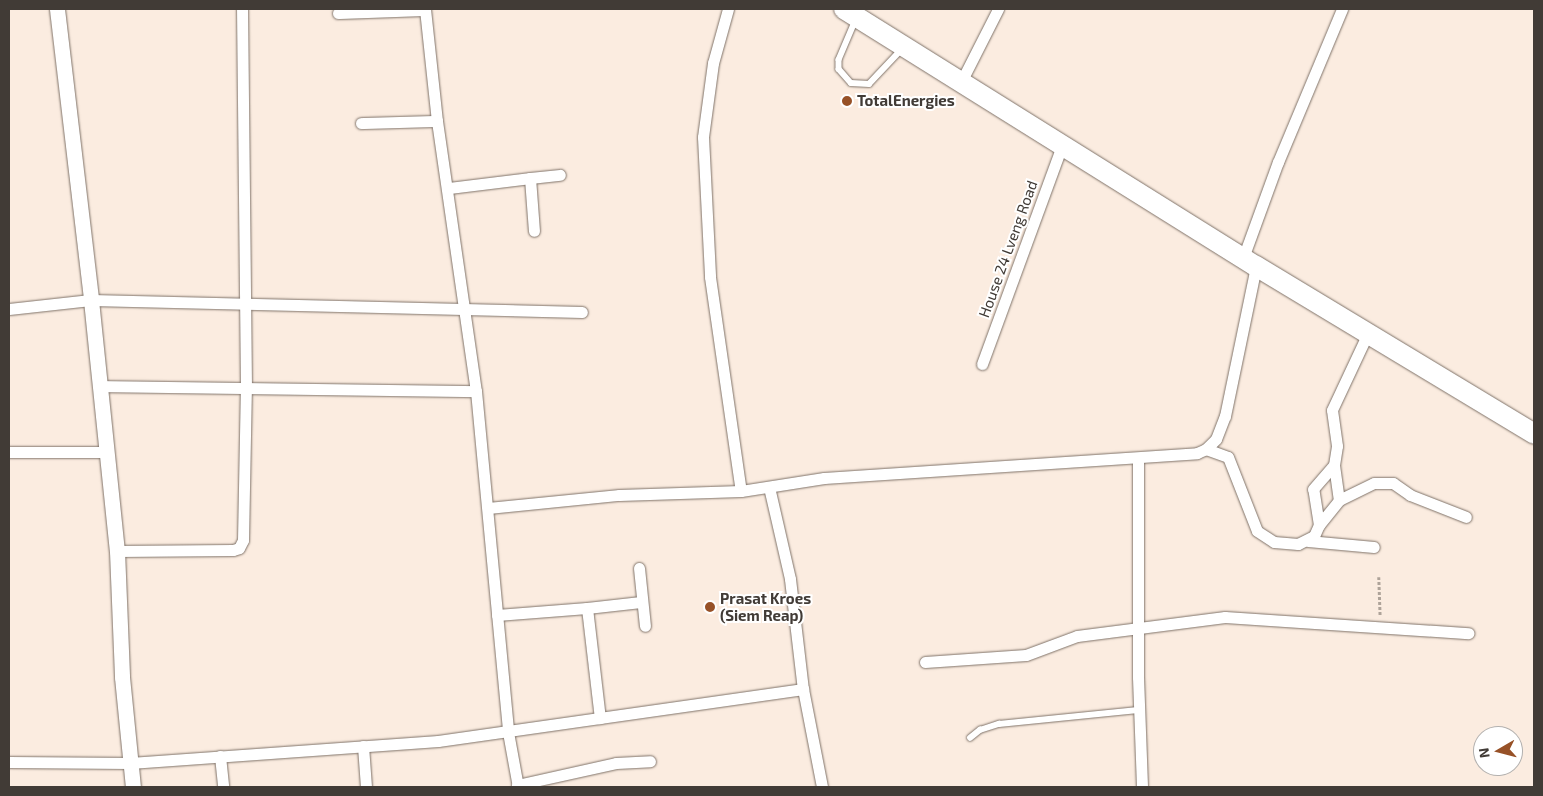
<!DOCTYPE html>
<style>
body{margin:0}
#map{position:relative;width:1543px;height:796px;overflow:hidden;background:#fbece0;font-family:"Exo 2",sans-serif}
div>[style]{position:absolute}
.path>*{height:2.5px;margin-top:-1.25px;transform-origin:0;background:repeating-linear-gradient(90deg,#aea399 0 2.5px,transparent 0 5px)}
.roads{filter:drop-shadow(0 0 1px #7f7268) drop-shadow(0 0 1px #7f7268)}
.service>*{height:5.5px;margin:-2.75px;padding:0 2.75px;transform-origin:2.75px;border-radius:2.75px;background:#fff}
.minor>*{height:11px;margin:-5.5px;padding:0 5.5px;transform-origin:5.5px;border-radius:5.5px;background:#fff}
.tertiary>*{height:15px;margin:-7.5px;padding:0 7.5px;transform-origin:7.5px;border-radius:7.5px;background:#fff}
.trunk>*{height:20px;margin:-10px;padding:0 10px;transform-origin:10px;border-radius:10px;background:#fff}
.dots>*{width:14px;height:14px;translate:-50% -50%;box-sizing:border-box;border:2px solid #fff;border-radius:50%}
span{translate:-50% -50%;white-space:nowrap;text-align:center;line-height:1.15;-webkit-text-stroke:4px #fff;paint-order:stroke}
.poi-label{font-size:15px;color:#413b36;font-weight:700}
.left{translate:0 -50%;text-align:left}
.street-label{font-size:15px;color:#413b36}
.frame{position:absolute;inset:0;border:10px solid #413b36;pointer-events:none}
.north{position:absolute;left:1473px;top:726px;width:50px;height:50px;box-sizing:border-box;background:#fff;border:1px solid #b3b1af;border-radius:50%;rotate:262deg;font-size:14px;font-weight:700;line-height:20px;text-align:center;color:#413b36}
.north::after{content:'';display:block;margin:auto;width:18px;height:22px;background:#975127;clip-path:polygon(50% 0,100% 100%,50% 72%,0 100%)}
</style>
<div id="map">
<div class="path">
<div style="left:1379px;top:577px;width:38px;rotate:88deg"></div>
</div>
<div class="roads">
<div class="service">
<div style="left:856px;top:20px;width:43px;rotate:113deg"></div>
<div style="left:839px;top:60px;width:9px;rotate:90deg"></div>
<div style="left:839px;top:69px;width:18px;rotate:49deg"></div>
<div style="left:851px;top:83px;width:18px;rotate:3deg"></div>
<div style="left:869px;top:84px;width:48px;rotate:-46.7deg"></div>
<div style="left:970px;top:738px;width:13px;rotate:-39deg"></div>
<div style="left:980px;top:730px;width:20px;rotate:-18deg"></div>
<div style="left:999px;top:724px;width:142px;rotate:-5.7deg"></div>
</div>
<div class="minor">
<div style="left:425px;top:9px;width:113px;rotate:83.9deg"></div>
<div style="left:437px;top:121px;width:273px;rotate:81.8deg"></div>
<div style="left:476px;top:391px;width:342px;rotate:84.6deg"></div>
<div style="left:508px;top:732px;width:56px;rotate:79.7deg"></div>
<div style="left:728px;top:9px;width:56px;rotate:105.5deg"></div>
<div style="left:713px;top:63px;width:75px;rotate:97.7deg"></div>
<div style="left:703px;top:137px;width:140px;rotate:87.1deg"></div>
<div style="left:710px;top:277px;width:216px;rotate:81.8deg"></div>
<div style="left:338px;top:13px;width:87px;rotate:-2deg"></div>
<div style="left:961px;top:82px;width:82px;rotate:-63.1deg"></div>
<div style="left:361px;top:123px;width:76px;rotate:-1.5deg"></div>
<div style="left:530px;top:178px;width:30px;rotate:-6deg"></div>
<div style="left:449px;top:188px;width:82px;rotate:-7deg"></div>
<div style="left:530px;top:178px;width:53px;rotate:85.7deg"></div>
<div style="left:1243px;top:258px;width:102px;rotate:-70deg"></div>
<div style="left:1278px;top:162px;width:166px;rotate:-67.3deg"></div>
<div style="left:9px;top:309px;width:82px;rotate:-6.3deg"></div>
<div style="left:91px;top:300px;width:491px;rotate:1.4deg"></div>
<div style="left:1368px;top:333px;width:85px;rotate:115.1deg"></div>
<div style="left:1332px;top:410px;width:36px;rotate:82deg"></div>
<div style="left:1337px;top:446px;width:19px;rotate:99deg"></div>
<div style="left:1334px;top:465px;width:35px;rotate:82deg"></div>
<div style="left:1339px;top:500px;width:39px;rotate:-26deg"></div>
<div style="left:1374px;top:483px;width:19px"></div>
<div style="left:1393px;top:483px;width:21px;rotate:35deg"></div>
<div style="left:1410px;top:495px;width:60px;rotate:21.4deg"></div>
<div style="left:982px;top:364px;width:233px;rotate:-69.9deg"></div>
<div style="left:100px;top:386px;width:376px;rotate:0.8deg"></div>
<div style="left:1206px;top:449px;width:23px;rotate:20deg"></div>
<div style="left:1228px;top:457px;width:79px;rotate:68.6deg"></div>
<div style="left:1257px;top:531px;width:20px;rotate:33deg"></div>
<div style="left:1274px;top:542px;width:24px;rotate:5deg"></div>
<div style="left:1298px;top:544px;width:18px;rotate:-27deg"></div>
<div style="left:1314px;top:536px;width:12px;rotate:-66deg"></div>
<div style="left:1319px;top:525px;width:36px;rotate:-99deg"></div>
<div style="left:1313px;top:489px;width:32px;rotate:-49deg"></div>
<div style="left:9px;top:452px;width:96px"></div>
<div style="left:1138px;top:459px;width:218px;rotate:90deg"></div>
<div style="left:1138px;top:677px;width:110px;rotate:87.9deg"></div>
<div style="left:769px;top:487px;width:94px;rotate:77.1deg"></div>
<div style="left:790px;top:579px;width:111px;rotate:83.3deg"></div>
<div style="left:803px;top:689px;width:100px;rotate:79deg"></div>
<div style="left:488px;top:508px;width:132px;rotate:-5.7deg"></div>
<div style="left:619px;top:495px;width:122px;rotate:-1.9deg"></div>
<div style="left:741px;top:491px;width:84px;rotate:-8.9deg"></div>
<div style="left:824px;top:478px;width:374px;rotate:-3.8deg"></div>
<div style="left:1197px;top:453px;width:10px;rotate:-24deg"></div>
<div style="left:1206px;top:449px;width:14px;rotate:-45deg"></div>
<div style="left:1216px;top:439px;width:25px;rotate:-69deg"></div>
<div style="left:1225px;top:416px;width:153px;rotate:-78.3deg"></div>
<div style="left:1319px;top:525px;width:32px;rotate:-51deg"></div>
<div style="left:1308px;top:541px;width:66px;rotate:5.2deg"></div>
<div style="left:117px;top:551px;width:116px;rotate:-0.5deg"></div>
<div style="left:233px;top:550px;width:6px;rotate:-18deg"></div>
<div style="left:239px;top:548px;width:9px;rotate:-63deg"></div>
<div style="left:243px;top:540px;width:152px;rotate:-88.9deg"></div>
<div style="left:246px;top:388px;width:379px;rotate:-90.6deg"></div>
<div style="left:639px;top:568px;width:58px;rotate:84.1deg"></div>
<div style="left:587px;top:608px;width:54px;rotate:-6.3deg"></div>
<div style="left:497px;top:615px;width:90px;rotate:-4.4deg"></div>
<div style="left:587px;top:608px;width:111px;rotate:83.3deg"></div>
<div style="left:925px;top:662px;width:101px;rotate:-4deg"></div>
<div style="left:1026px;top:655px;width:54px;rotate:-20.4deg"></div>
<div style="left:1077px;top:636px;width:149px;rotate:-7.3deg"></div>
<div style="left:1225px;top:617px;width:244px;rotate:3.8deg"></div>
<div style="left:363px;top:746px;width:41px;rotate:85.8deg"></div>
<div style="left:220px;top:756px;width:31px;rotate:84deg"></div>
<div style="left:9px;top:762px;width:121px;rotate:0.5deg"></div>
<div style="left:130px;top:763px;width:309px;rotate:-4.1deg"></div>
<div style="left:438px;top:741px;width:369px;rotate:-8.1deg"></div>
<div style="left:517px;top:785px;width:101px;rotate:-12.5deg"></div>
<div style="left:616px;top:763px;width:34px;rotate:-3deg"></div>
</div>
<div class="tertiary">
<div style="left:57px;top:9px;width:293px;rotate:83.3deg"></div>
<div style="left:91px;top:300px;width:252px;rotate:84.1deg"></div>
<div style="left:117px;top:551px;width:126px;rotate:87.7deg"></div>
<div style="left:122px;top:677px;width:111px;rotate:84.3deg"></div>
</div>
<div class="trunk">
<div style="left:844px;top:9px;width:486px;rotate:32deg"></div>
<div style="left:1256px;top:266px;width:325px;rotate:31.1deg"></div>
</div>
</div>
<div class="dots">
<div style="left:847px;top:101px;background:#975127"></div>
<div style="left:710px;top:607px;background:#975127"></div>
</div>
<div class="poi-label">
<span class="left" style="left:857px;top:101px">TotalEnergies</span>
<span class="left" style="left:720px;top:607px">Prasat Kroes<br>(Siem Reap)</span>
</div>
<div class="street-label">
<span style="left:1008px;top:249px;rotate:-70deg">House 24 Lveng Road</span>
</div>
<div class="frame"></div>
<div class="north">N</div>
</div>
